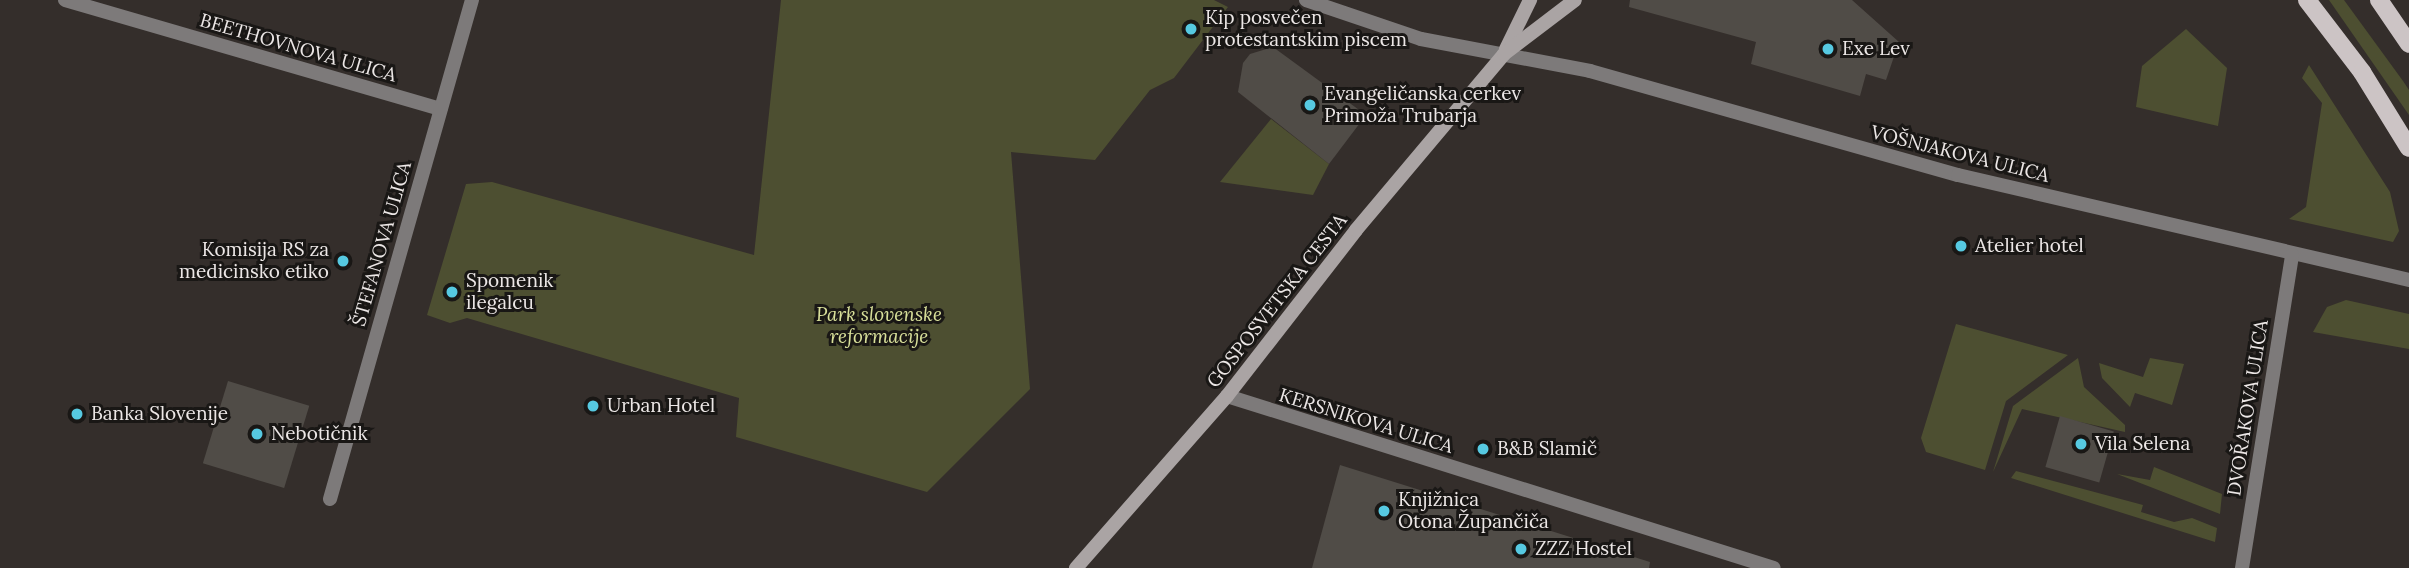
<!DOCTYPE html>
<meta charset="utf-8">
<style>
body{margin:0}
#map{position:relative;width:2409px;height:568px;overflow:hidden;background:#342e2b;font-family:Lora,serif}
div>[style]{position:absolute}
.green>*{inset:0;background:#4d4f31}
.building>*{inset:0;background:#504c47;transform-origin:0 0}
.minor>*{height:14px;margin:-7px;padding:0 7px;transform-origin:7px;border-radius:7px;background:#7d7a7a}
.secondary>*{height:14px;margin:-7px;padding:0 7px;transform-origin:7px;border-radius:7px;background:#aaa4a4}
.primary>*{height:18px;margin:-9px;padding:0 9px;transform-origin:9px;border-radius:9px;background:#ccc4c5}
.dots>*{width:19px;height:19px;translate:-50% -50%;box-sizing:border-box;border:4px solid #191715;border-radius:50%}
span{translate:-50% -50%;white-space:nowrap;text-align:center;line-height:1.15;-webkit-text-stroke:6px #191715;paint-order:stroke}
.poi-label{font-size:19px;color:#ece7e6}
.left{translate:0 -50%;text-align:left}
.right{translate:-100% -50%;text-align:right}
.street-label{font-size:19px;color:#ece7e6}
.park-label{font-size:19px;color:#d9e09a;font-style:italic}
</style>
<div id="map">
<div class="green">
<div style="clip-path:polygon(781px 0,1214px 0,1228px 7px,1174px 78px,1150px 90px,1095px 160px,1011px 152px,1030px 389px,927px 492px,736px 437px,739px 398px,467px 318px,450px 323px,427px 315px,466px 184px,492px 182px,754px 255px)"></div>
<div style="clip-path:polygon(2329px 0,2344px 0,2403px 81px,2409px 90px,2409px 115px)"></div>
<div style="clip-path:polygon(2186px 29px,2227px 68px,2218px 126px,2136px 107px,2142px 66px)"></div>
<div style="clip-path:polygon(2309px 65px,2390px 192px,2399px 231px,2393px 242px,2289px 219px,2306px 207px,2322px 103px,2302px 78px)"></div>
<div style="clip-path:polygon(1271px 119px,1329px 164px,1313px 195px,1220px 182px)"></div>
<div style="clip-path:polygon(2346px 300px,2409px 314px,2409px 349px,2313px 332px,2327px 307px)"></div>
<div style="clip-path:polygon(1956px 324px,2068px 355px,2006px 401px,1985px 470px,1926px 452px,1921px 438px)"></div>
<div style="clip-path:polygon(2078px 358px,2084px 387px,2125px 425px,2125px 432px,2022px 409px,1993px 472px,2013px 406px)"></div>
<div style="clip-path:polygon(2150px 358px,2184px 364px,2172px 405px,2135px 393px,2130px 407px,2102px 378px,2099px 363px,2143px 377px)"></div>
<div style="clip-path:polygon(2154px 467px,2222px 494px,2220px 514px,2117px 474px,2150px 480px)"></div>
<div style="clip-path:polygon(2016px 471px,2143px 505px,2141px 512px,2174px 522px,2192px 518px,2217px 528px,2215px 542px,2011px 478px)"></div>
</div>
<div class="building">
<div style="clip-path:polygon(1630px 0,1852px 0,1899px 42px,1886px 80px,1866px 74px,1860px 96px,1751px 64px,1756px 42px,1629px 7px)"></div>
<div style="clip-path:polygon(1273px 47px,1366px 115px,1329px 164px,1238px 92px,1243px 63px,1250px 54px)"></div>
<div style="left:228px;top:381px;width:85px;height:86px;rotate:17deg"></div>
<div style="left:2060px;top:416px;width:56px;height:53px;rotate:16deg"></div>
<div style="clip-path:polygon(1340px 465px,1650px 562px,1649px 568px,1312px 568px)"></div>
</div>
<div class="minor">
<div style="left:65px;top:0;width:391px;rotate:16.2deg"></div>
<div style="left:1306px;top:0;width:121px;rotate:18.7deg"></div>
<div style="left:1421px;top:39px;width:172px;rotate:10.7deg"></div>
<div style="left:1590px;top:71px;width:382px;rotate:15.8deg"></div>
<div style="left:1958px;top:175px;width:463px;rotate:13.1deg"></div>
<div style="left:1227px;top:396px;width:573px;rotate:17.46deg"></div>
<div style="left:330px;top:499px;width:519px;rotate:-74.12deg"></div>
<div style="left:2242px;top:568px;width:317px;rotate:-80.9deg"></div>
</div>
<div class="secondary">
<div style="left:1506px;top:49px;width:55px;rotate:-63.9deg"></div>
<div style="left:1076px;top:568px;width:229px;rotate:-48.7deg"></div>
<div style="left:1227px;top:396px;width:210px;rotate:-52.1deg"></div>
<div style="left:1356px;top:230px;width:230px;rotate:-49.9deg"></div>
<div style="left:1504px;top:54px;width:89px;rotate:-37.3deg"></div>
</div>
<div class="primary">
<div style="left:2307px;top:0;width:91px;rotate:52.6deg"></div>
<div style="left:2362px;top:72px;width:89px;rotate:58.3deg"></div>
<div style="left:2379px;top:0;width:53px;rotate:55.7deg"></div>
</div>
<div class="dots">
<div style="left:1191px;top:29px;background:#56c9e1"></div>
<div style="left:1828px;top:49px;background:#56c9e1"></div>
<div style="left:1310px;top:105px;background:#56c9e1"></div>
<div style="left:1961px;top:246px;background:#56c9e1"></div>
<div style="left:343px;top:261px;background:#56c9e1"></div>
<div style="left:452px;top:292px;background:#56c9e1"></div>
<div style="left:593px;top:406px;background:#56c9e1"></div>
<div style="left:77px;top:414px;background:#56c9e1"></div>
<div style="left:257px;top:434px;background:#56c9e1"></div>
<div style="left:2081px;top:444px;background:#56c9e1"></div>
<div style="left:1483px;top:449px;background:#56c9e1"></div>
<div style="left:1384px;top:511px;background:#56c9e1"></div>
<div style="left:1521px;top:549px;background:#56c9e1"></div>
</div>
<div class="poi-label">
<span class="left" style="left:1205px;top:29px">Kip posvečen<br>protestantskim piscem</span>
<span class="left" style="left:1842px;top:49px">Exe Lev</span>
<span class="left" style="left:1324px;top:105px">Evangeličanska cerkev<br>Primoža Trubarja</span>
<span class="left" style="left:1975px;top:246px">Atelier hotel</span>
<span class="right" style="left:329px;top:261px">Komisija RS za<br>medicinsko etiko</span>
<span class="left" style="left:466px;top:292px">Spomenik<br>ilegalcu</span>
<span class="left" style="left:607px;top:406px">Urban Hotel</span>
<span class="left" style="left:91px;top:414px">Banka Slovenije</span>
<span class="left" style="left:271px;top:434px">Nebotičnik</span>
<span class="left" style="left:2095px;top:444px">Vila Selena</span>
<span class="left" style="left:1497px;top:449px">B&amp;B Slamič</span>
<span class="left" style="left:1398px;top:511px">Knjižnica<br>Otona Župančiča</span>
<span class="left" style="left:1535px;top:549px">ZZZ Hostel</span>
</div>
<div class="street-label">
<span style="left:298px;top:48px;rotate:16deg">BEETHOVNOVA ULICA</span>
<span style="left:1960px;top:154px;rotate:14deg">VOŠNJAKOVA ULICA</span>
<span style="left:382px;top:244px;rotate:-74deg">ŠTEFANOVA ULICA</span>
<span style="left:1277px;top:301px;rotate:-52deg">GOSPOSVETSKA CESTA</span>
<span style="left:2248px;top:408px;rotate:-81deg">DVOŘAKOVA ULICA</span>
<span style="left:1366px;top:421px;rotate:17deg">KERSNIKOVA ULICA</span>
</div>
<div class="park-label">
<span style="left:879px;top:326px">Park slovenske<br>reformacije</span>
</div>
</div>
